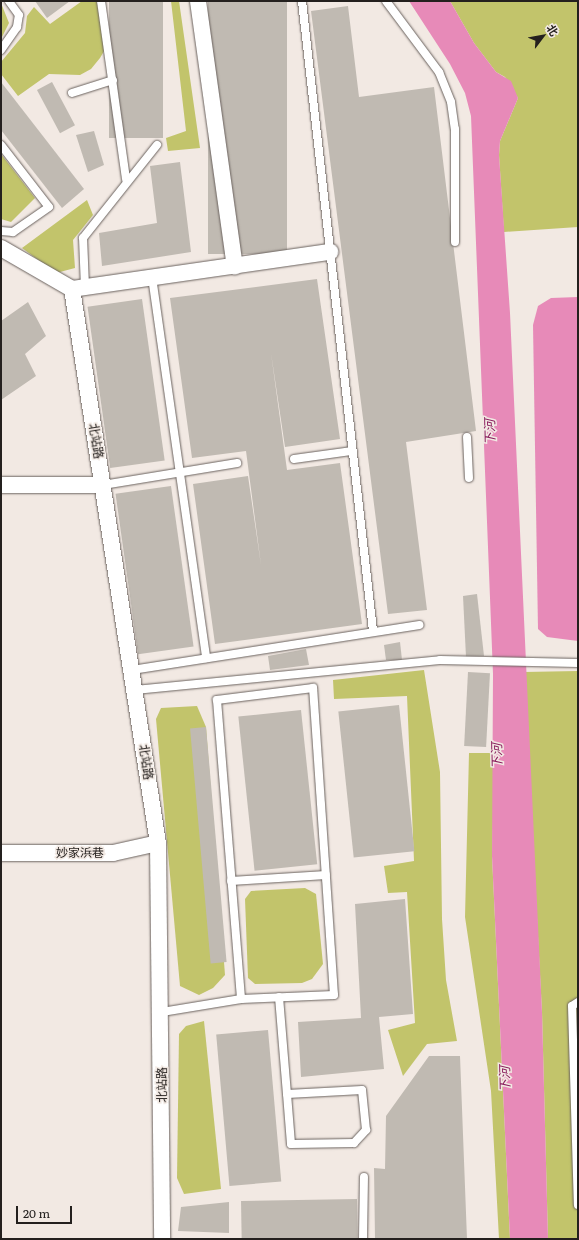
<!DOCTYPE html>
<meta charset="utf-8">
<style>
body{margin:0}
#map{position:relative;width:579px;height:1240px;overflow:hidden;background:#f2e9e3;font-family:Literata,"Noto Sans SC",serif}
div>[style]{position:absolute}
.green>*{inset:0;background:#c2c46b}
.water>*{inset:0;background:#e78ab8}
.building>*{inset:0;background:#c0bab2;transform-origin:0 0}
.roads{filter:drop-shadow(0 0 1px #6a625e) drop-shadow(0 0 1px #6a625e)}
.lane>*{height:8px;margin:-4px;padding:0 4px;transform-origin:4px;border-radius:4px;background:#fff}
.street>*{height:16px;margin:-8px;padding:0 8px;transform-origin:8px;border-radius:8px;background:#fff}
span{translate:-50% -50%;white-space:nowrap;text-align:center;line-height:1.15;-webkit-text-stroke:3px #f2e9e3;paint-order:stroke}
.street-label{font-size:12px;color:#24201e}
.water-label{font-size:13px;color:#891d5d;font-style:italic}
.frame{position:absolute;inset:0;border:2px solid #24201e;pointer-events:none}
.north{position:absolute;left:523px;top:16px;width:40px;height:40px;-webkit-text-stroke:3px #f2e9e3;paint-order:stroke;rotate:58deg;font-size:11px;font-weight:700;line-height:16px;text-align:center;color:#24201e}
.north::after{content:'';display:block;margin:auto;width:14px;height:18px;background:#24201e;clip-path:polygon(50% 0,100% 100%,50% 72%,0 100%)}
.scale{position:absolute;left:16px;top:1206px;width:56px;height:18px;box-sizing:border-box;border:2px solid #24201e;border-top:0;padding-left:5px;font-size:12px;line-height:14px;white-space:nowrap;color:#24201e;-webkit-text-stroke:3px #f2e9e3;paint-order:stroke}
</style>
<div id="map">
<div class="green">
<div style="clip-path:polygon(82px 1px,97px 1px,107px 46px,100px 58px,91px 69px,80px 75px,49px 74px,18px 96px,1px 74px,1px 62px,25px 33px,27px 16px,34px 7px,50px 24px)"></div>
<div style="clip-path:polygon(171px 1px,179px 1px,200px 148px,168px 151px,166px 138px,186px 131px)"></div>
<div style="clip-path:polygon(450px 1px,578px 1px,578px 227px,504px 232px,499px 155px,500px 141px,518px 98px,505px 77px,496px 72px,474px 43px)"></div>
<div style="clip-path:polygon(1px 3px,9px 23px,1px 39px)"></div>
<div style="clip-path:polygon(1px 154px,35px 198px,11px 222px,1px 219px)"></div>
<div style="clip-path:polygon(87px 200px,93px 215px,73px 240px,75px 268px,56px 273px,22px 248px)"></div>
<div style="clip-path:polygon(424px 670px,440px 772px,442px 919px,446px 980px,457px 1041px,427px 1044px,403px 1076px,388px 1030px,415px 1023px,407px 892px,388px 893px,384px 866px,414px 861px,407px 696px,334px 699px,333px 680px)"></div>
<div style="clip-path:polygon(578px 671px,578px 1239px,548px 1239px,542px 1012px,524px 672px)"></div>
<div style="clip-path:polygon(197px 706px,206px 727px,225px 975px,213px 988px,199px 995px,180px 986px,156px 719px,161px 708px)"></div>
<div style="clip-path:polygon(469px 753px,495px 753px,492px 856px,510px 1239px,499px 1239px,491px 1091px,465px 917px)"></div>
<div style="clip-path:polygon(305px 888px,316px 894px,323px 964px,312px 979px,302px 983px,255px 984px,248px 978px,245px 899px,251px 891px)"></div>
<div style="clip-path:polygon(204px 1021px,221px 1189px,184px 1194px,177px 1178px,179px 1034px,186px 1026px)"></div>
</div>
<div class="water">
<div style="clip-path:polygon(409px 1px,450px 1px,474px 43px,496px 72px,511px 81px,518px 98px,500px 141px,499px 155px,510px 313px,542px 1012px,548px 1239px,510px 1239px,492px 856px,493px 674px,471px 116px,465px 93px,450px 64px)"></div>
<div style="clip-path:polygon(578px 297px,578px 641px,547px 637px,538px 629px,533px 325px,538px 306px,551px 298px)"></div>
</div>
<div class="building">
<div style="clip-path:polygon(35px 1px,70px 1px,47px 18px)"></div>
<div style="left:109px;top:1px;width:54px;height:137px"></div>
<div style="left:208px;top:1px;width:79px;height:253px"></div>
<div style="clip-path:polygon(348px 6px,359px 97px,434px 87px,476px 431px,406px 442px,427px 610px,388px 614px,311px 11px)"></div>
<div style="clip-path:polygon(1px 82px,84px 189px,62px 208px,1px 130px)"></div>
<div style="left:52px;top:82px;width:49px;height:17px;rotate:62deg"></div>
<div style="clip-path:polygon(94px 131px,104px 165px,88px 172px,76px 135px)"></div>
<div style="clip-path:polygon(180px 162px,191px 252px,102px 266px,99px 233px,157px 223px,150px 166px)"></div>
<div style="clip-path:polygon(317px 279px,340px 439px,285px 447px,271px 353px,287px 470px,340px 463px,362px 624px,215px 644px,193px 484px,248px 476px,261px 565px,246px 451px,192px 458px,170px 298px)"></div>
<div style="left:142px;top:299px;width:163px;height:55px;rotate:82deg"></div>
<div style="clip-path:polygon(28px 302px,46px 336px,25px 354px,36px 376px,1px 400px,1px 321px)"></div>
<div style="left:171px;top:486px;width:162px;height:56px;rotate:82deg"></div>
<div style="clip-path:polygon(477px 594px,484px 656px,466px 657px,463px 596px)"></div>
<div style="clip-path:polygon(400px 642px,402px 660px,386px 660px,384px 645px)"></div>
<div style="clip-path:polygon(306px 649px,309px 665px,270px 670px,268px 656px)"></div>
<div style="left:468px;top:672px;width:22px;height:74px;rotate:3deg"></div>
<div style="left:399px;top:705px;width:147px;height:61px;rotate:84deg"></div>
<div style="left:301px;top:710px;width:155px;height:63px;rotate:84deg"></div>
<div style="left:206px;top:727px;width:236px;height:16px;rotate:85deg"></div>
<div style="clip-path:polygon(405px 899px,413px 1014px,379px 1017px,384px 1069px,301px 1077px,298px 1022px,361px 1018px,355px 904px)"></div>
<div style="left:268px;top:1030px;width:152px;height:52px;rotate:85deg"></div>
<div style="clip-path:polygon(429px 1056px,460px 1056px,467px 1239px,375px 1239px,374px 1168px,385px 1169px,386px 1116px)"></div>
<div style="left:357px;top:1199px;width:40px;height:116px;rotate:89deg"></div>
<div style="clip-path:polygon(229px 1202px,229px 1233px,178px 1231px,181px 1207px)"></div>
</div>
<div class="roads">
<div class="lane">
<div style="left:101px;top:1px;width:180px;rotate:82deg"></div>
<div style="left:302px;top:1px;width:634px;rotate:83.57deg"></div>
<div style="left:386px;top:1px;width:89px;rotate:53.3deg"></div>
<div style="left:439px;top:72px;width:32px;rotate:68deg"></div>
<div style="left:451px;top:102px;width:27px;rotate:82deg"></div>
<div style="left:455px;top:129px;width:113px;rotate:90deg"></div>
<div style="left:1px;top:50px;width:28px;rotate:-55deg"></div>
<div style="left:17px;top:27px;width:12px;rotate:-81deg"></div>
<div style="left:19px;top:15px;width:17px;rotate:-126deg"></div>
<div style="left:72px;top:93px;width:43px;rotate:-17.6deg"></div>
<div style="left:1px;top:145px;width:78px;rotate:52.3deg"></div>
<div style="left:49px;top:207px;width:44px;rotate:145.2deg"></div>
<div style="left:13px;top:232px;width:12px;rotate:-175deg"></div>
<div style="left:152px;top:277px;width:385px;rotate:81.9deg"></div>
<div style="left:85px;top:287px;width:49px;rotate:-92.3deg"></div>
<div style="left:83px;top:238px;width:119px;rotate:-51.5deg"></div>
<div style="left:467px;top:437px;width:41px;rotate:87.2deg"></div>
<div style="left:294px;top:459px;width:59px;rotate:-7.9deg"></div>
<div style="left:103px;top:485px;width:136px;rotate:-9.3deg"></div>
<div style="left:132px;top:670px;width:291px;rotate:-8.9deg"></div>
<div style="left:135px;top:690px;width:306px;rotate:-5.6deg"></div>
<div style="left:440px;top:660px;width:138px;rotate:1.2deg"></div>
<div style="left:231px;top:881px;width:95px;rotate:-3.6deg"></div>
<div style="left:279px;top:997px;width:97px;rotate:85.3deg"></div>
<div style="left:287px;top:1094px;width:50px;rotate:85.4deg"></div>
<div style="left:291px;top:1144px;width:63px;rotate:-0.9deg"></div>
<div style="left:354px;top:1143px;width:18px;rotate:-47deg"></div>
<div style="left:366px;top:1130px;width:40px;rotate:-95.7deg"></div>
<div style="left:362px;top:1090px;width:75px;rotate:176.9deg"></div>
<div style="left:578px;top:1002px;width:7px;rotate:146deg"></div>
<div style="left:572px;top:1006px;width:199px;rotate:88.3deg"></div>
<div style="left:162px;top:1012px;width:80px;rotate:-9.3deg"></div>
<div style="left:241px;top:999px;width:93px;rotate:-2.5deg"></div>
<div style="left:334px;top:995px;width:308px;rotate:-93.9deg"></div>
<div style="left:313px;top:688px;width:97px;rotate:172.9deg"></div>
<div style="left:217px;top:700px;width:300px;rotate:85.4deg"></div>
<div style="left:363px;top:1239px;width:62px;rotate:-89.1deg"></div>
</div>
<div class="street">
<div style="left:198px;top:1px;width:268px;rotate:82.1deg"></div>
<div style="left:1px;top:248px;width:82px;rotate:30deg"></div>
<div style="left:72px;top:289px;width:261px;rotate:-8.2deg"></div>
<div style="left:72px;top:289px;width:561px;rotate:81.18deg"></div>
<div style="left:158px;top:843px;width:396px;rotate:89.4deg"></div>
<div style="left:1px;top:485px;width:102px"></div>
<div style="left:1px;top:853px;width:112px"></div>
<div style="left:113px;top:853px;width:46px;rotate:-12.5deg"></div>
</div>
</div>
<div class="street-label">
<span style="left:96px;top:441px;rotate:81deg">北站路</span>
<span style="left:146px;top:762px;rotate:82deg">北站路</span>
<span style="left:80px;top:853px">妙家浜巷</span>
<span style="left:162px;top:1085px;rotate:-90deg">北站路</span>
</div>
<div class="water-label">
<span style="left:490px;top:432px;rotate:-91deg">下河</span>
<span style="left:497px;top:756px;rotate:-91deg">下河</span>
<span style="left:505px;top:1079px;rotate:-91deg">下河</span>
</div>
<div class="frame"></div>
<div class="north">北</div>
<div class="scale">20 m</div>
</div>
